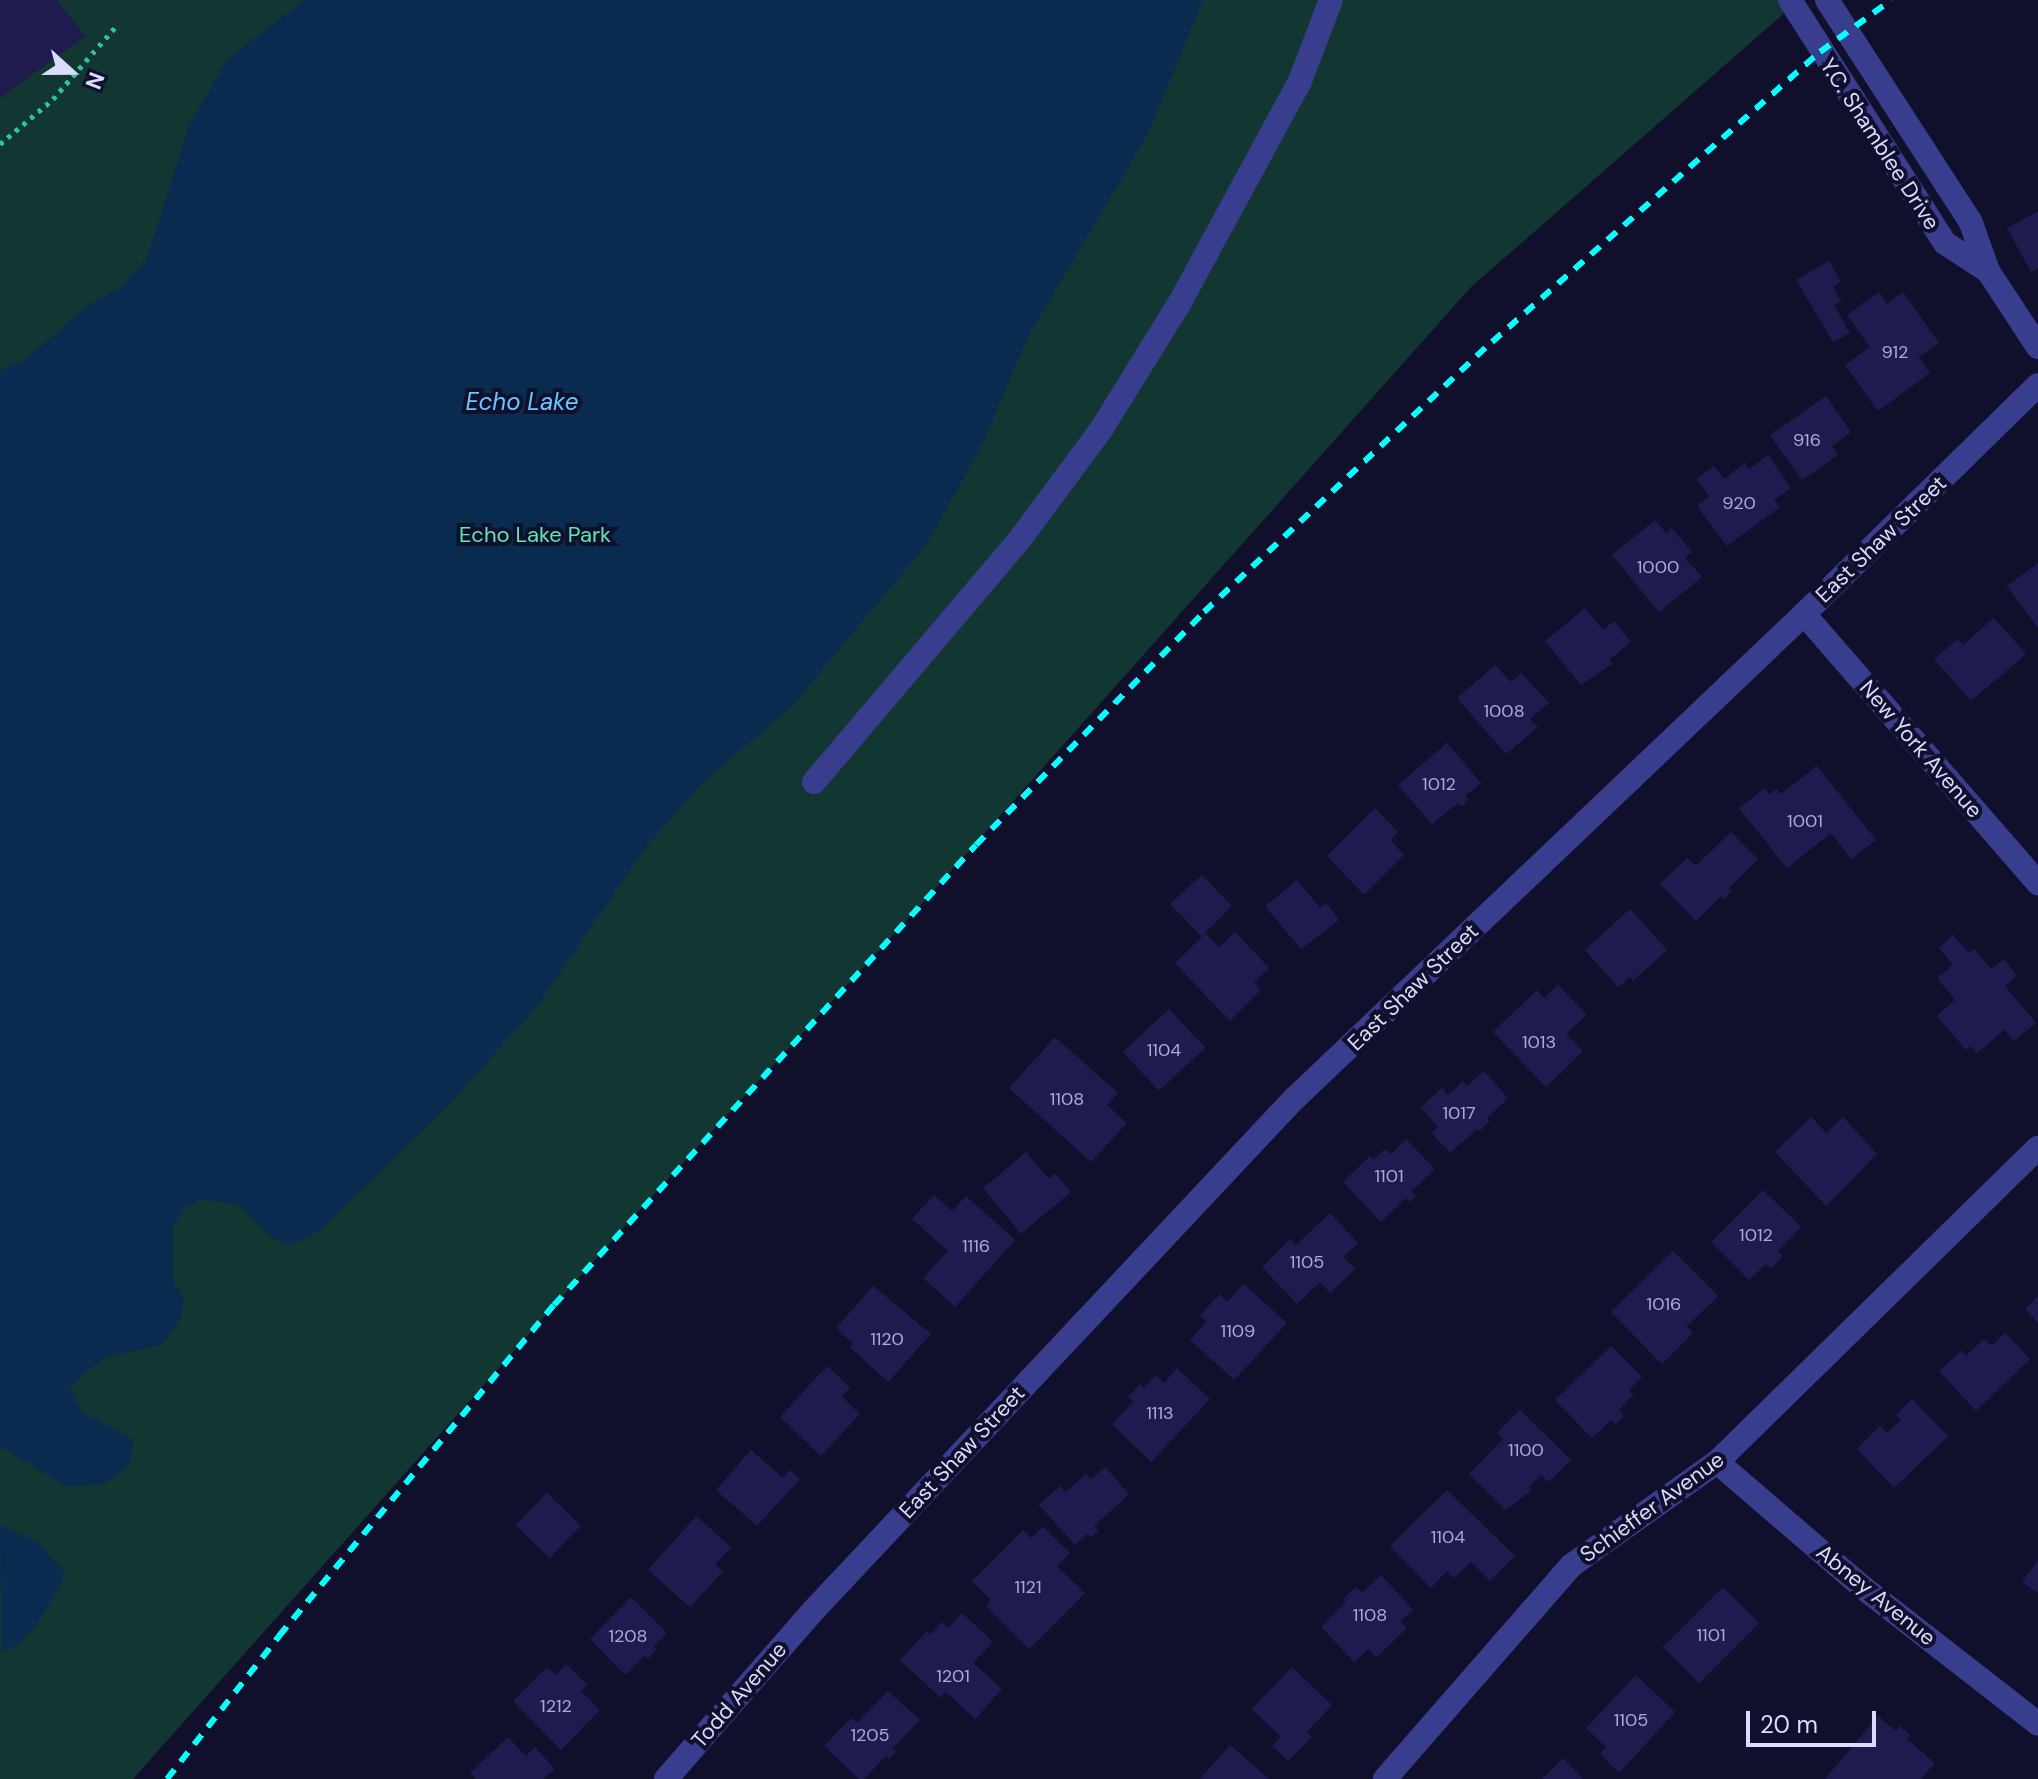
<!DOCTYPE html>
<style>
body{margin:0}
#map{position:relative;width:2038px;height:1779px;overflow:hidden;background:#11102c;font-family:"DM Sans",sans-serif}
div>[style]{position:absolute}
.green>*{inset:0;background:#123631}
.water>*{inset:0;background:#0a2b50}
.building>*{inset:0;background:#201b4e;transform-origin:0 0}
.path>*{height:5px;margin-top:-2.5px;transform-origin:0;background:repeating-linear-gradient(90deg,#2ac3aa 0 4px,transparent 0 10px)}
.minor>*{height:24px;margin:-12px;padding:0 12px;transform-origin:12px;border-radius:12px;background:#383e8d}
.rail>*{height:6px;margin-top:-3px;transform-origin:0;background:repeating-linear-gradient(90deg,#06fffe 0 12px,transparent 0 22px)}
span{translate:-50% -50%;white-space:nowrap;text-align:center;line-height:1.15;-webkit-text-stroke:8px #11102c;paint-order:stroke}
.number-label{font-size:18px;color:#acaad3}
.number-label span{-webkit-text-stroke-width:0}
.street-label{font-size:22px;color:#dbdaff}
.park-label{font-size:22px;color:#5ee7b7}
.water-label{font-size:24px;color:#68c9ff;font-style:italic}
.north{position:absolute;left:32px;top:32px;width:80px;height:80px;-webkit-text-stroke:6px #11102c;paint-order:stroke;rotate:111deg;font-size:22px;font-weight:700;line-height:32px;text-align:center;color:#dbdaff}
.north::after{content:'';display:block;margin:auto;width:28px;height:36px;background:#dbdaff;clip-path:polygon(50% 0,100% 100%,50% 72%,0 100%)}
.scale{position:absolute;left:1746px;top:1711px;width:130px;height:36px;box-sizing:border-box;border:4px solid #dbdaff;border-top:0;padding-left:10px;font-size:24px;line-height:28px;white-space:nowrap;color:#dbdaff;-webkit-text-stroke:6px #11102c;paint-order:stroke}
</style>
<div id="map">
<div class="green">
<div style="clip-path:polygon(0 0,1799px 0,1471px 287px,918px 908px,635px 1215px,133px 1779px,0 1779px)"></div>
</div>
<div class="water">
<div style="clip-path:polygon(304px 0,1203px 0,1148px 134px,1028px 337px,983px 443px,927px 544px,793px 705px,698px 787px,645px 848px,538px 1005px,456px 1097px,320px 1231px,289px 1245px,274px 1239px,237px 1204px,201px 1199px,184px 1209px,173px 1226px,173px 1281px,184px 1298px,181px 1318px,161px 1345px,106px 1357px,70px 1386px,81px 1411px,134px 1440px,128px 1467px,104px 1484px,66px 1486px,0 1446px,0 370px,22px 362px,90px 304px,123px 286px,147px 258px,189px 125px,227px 60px)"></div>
<div style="clip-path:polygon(0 1525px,39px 1543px,66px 1574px,38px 1623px,17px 1645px,2px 1652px)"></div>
</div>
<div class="building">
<div style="clip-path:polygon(0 0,57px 0,85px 36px,0 98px)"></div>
<div style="clip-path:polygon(2038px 211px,2038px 268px,2031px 272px,2007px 228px)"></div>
<div style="clip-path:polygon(1829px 261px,1841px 282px,1833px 287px,1841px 301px,1834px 305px,1850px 333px,1833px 342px,1796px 280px)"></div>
<div style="clip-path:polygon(1879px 292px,1887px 304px,1903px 292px,1939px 343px,1919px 357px,1930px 373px,1878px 411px,1845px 365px,1870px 347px,1847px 315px)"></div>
<div style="clip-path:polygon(1826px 396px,1851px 432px,1832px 446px,1838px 455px,1802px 480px,1770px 435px)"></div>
<div style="clip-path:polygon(1768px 455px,1791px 488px,1774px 500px,1780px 507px,1727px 546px,1697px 506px,1709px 496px,1696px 479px,1714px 466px,1724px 479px,1745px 463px,1749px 469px)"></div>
<div style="clip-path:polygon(1655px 520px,1666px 533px,1672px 528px,1692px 552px,1685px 558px,1702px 577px,1659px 612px,1612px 555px)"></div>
<div style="clip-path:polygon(2038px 563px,2038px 628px,2007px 586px)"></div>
<div style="clip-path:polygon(1585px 608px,1603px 630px,1614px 621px,1631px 642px,1609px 660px,1612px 664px,1581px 685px,1545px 641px)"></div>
<div style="clip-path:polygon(1994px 618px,2026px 654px,1971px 701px,1934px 659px,1958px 639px,1963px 645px)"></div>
<div style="clip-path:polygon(1495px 665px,1511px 682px,1521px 673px,1549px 703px,1530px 719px,1538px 727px,1506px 754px,1457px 698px)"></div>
<div style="clip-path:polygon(1447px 743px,1481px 783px,1465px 796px,1468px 800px,1461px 807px,1458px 803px,1432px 824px,1398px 785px)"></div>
<div style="clip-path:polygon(1817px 766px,1876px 840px,1851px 859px,1831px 833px,1787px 868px,1739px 808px,1765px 788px,1769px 794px,1777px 789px,1781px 794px)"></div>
<div style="clip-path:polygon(1375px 808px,1398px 832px,1390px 840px,1404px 855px,1364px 895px,1327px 856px)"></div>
<div style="clip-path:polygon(1731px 832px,1758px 859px,1729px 888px,1732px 891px,1724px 899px,1721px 896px,1696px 921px,1660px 884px,1687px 858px,1696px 866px)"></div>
<div style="clip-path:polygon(1202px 875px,1232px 906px,1205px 933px,1219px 947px,1235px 932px,1269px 968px,1254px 982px,1261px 990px,1230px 1021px,1175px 963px,1202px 937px,1170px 904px)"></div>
<div style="clip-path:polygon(1297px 880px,1320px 908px,1326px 903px,1339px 920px,1301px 949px,1265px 906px)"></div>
<div style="clip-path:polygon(1630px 909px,1667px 950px,1633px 981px,1630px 977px,1618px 987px,1585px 950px)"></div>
<div style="clip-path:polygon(1953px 935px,1969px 953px,1974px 949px,1991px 969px,2004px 959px,2017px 976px,2005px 986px,2036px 1023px,2014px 1041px,2004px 1030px,1977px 1053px,1970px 1046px,1966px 1050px,1937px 1016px,1955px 1000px,1937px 978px,1953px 965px,1939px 948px)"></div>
<div style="clip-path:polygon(1558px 985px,1587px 1015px,1566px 1034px,1583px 1051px,1546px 1087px,1493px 1032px,1537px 990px,1544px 998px)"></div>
<div style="left:1169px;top:1009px;width:53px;height:63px;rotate:47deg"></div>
<div style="clip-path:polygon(1055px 1037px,1118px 1093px,1107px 1105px,1127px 1123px,1091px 1162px,1009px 1088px)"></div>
<div style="clip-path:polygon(1484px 1071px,1508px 1098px,1487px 1118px,1489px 1121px,1480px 1131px,1477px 1129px,1450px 1153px,1432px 1133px,1438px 1127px,1421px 1107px,1442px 1088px,1448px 1095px,1463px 1081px,1467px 1086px)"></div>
<div style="clip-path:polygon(1811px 1117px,1826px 1133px,1843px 1117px,1877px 1154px,1826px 1206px,1775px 1152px)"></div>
<div style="clip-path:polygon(1406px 1139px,1435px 1169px,1411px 1192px,1416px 1195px,1410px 1202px,1406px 1198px,1381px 1222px,1343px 1182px,1370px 1156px,1373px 1160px,1386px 1149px,1391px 1154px)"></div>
<div style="clip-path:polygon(1026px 1152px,1049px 1179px,1055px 1173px,1071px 1192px,1021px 1234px,983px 1188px)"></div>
<div style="clip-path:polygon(1763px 1190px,1801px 1227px,1778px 1251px,1783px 1256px,1771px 1269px,1766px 1264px,1749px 1280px,1711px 1242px)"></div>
<div style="clip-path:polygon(934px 1195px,952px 1211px,966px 1196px,1015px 1240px,955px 1307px,923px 1278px,948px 1251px,912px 1219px)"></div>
<div style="clip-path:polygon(1330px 1213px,1358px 1243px,1343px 1257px,1355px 1269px,1330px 1293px,1320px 1282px,1297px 1304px,1262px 1267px,1290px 1239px,1296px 1245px)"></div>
<div style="clip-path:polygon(1673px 1251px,1718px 1296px,1687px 1326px,1693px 1333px,1662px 1364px,1611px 1312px)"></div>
<div style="clip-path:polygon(1244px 1284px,1287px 1323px,1234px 1380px,1190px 1340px,1206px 1322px,1200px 1315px,1220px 1294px,1227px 1302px)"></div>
<div style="clip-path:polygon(873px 1286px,931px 1334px,888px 1382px,850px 1347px,853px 1344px,836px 1328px)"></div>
<div style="clip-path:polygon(2038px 1296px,2038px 1323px,2025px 1309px)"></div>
<div style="clip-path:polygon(2005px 1333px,2030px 1359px,1976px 1411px,1939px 1371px,1961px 1351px,1966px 1356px,1984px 1339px,1992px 1346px)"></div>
<div style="clip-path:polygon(1611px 1346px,1642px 1377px,1629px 1390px,1633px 1395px,1619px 1410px,1624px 1416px,1615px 1424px,1611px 1420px,1592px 1438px,1555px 1400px)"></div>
<div style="clip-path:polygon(827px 1366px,850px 1387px,842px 1397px,860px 1414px,821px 1456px,780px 1417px)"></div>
<div style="clip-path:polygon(1177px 1368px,1210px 1399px,1151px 1462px,1112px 1424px,1133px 1402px,1128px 1397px,1140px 1384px,1144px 1388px,1156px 1375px,1164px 1383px)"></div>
<div style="clip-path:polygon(1912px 1399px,1948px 1436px,1894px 1488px,1857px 1449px,1880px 1426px,1887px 1433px,1901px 1420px,1896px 1415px)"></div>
<div style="clip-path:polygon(1520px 1410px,1571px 1460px,1549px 1482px,1541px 1475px,1529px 1487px,1532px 1490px,1506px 1510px,1469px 1474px,1503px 1439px,1497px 1433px)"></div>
<div style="clip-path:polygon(751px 1450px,783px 1478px,790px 1470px,800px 1479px,757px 1526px,716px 1490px)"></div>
<div style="clip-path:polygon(1105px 1467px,1129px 1494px,1094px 1526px,1099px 1531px,1091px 1537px,1087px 1534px,1075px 1545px,1039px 1505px,1060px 1486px,1066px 1492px,1086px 1474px,1091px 1479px)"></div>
<div style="clip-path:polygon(1447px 1490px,1515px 1556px,1490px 1581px,1471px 1562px,1454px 1578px,1447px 1571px,1431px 1588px,1390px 1546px)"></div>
<div style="left:547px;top:1493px;width:47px;height:45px;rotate:44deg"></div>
<div style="clip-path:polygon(696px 1516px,731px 1547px,715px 1565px,723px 1571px,690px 1607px,648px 1570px)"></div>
<div style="clip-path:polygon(1043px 1527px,1070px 1553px,1057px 1566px,1085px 1593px,1029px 1649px,986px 1606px,991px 1600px,972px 1581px,1023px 1530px,1031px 1538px)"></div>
<div style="clip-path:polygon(2038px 1560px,2038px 1593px,2022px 1582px)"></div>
<div style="clip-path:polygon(1381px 1575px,1413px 1610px,1400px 1621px,1407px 1628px,1376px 1658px,1369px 1649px,1354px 1662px,1321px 1627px,1346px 1602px,1343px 1599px,1356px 1587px,1362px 1593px)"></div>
<div style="left:1723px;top:1587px;width:51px;height:85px;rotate:45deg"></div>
<div style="clip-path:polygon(631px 1597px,667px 1633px,653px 1647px,657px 1649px,648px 1659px,645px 1655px,625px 1675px,590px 1639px)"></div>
<div style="clip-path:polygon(962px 1613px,993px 1642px,973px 1663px,1002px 1689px,975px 1719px,946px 1692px,941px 1698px,900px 1660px,927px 1631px,930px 1634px,942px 1622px,948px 1628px)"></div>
<div style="clip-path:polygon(566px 1664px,587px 1685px,581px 1691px,600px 1710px,561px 1750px,513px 1701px,547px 1667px,556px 1675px)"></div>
<div style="clip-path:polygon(1292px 1667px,1332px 1705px,1307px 1732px,1312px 1737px,1288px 1761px,1272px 1746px,1281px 1737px,1252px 1709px)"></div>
<div style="clip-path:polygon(1636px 1675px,1675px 1712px,1619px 1773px,1600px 1754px,1606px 1747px,1586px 1728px)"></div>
<div style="clip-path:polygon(888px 1691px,920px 1720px,892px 1749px,896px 1752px,889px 1759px,886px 1756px,864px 1779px,859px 1779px,824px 1746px,851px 1718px,857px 1723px)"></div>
<div style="clip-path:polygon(1878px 1716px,1896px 1731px,1900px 1726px,1910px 1735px,1907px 1739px,1935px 1763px,1921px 1779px,1825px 1779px)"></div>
<div style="clip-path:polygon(508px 1737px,526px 1756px,535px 1747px,555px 1769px,543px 1779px,476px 1779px,470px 1773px)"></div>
<div style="clip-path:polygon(1230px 1745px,1269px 1779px,1200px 1779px)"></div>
<div style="clip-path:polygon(1563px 1758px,1583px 1779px,1542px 1779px)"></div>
</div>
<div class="path">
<div style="left:0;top:144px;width:70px;rotate:-40.3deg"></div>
<div style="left:53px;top:99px;width:98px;rotate:-49.1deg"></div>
</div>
<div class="minor">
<div style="left:1790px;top:0;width:288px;rotate:57.5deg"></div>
<div style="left:1945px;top:243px;width:51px;rotate:33.1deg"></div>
<div style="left:1827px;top:0;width:265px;rotate:57.1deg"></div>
<div style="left:1971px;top:223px;width:51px;rotate:70.5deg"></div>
<div style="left:1988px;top:271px;width:91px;rotate:56.7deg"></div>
<div style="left:1804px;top:614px;width:357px;rotate:49deg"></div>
<div style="left:814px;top:782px;width:319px;rotate:-49.7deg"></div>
<div style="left:1020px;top:539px;width:138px;rotate:-53.5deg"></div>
<div style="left:1102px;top:428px;width:146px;rotate:-58.2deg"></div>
<div style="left:1179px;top:304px;width:254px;rotate:-61.5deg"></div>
<div style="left:1300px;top:81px;width:87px;rotate:-69.1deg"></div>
<div style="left:1717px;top:1462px;width:190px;rotate:40.7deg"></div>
<div style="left:1861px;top:1586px;width:224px;rotate:37.9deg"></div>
<div style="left:666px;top:1779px;width:222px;rotate:-48.8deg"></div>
<div style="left:812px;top:1612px;width:702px;rotate:-46.79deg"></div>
<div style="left:1293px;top:1100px;width:705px;rotate:-43.56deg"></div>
<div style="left:1804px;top:614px;width:327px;rotate:-44.4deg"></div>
<div style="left:1385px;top:1779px;width:284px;rotate:-48.9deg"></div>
<div style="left:1572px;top:1565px;width:178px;rotate:-35.4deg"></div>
<div style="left:1717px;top:1462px;width:449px;rotate:-44.4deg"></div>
</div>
<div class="rail">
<div style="left:167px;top:1779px;width:182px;rotate:-51.9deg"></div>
<div style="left:279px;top:1636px;width:430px;rotate:-50.3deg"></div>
<div style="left:554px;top:1305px;width:624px;rotate:-47.47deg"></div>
<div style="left:976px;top:845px;width:326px;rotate:-45.6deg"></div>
<div style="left:1204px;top:612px;width:395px;rotate:-43.2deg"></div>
<div style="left:1492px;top:342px;width:438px;rotate:-41.5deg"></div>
<div style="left:1820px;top:52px;width:88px;rotate:-36.2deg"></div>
</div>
<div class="number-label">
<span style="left:1895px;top:352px">912</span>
<span style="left:1807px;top:440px">916</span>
<span style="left:1739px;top:503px">920</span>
<span style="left:1658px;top:567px">1000</span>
<span style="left:1504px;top:711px">1008</span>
<span style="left:1439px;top:784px">1012</span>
<span style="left:1805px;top:821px">1001</span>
<span style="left:1539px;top:1042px">1013</span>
<span style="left:1164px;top:1050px">1104</span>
<span style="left:1067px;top:1099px">1108</span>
<span style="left:1459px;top:1113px">1017</span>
<span style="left:1389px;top:1176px">1101</span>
<span style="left:1756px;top:1235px">1012</span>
<span style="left:976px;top:1246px">1116</span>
<span style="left:1307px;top:1262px">1105</span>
<span style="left:1664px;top:1304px">1016</span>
<span style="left:1238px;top:1331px">1109</span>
<span style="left:887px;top:1339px">1120</span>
<span style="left:1160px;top:1413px">1113</span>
<span style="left:1526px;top:1450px">1100</span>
<span style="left:1448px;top:1537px">1104</span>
<span style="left:1028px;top:1587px">1121</span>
<span style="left:1370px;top:1615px">1108</span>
<span style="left:1711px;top:1635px">1101</span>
<span style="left:628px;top:1636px">1208</span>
<span style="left:953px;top:1676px">1201</span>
<span style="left:556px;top:1706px">1212</span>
<span style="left:1631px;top:1720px">1105</span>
<span style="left:870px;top:1735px">1205</span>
</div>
<div class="street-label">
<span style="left:1880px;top:144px;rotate:57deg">Y.C. Shamblee Drive</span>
<span style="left:1881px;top:539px;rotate:-44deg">East Shaw Street</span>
<span style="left:1921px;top:749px;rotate:49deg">New York Avenue</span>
<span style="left:1413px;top:987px;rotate:-44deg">East Shaw Street</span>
<span style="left:962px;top:1452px;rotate:-47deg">East Shaw Street</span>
<span style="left:1652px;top:1507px;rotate:-36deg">Schieffer Avenue</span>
<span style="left:1876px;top:1595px;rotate:39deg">Abney Avenue</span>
<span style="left:739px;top:1695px;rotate:-49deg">Todd Avenue</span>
</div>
<div class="park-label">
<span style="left:535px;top:535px">Echo Lake Park</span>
</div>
<div class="water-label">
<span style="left:522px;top:402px">Echo Lake</span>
</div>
<div class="north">N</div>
<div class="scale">20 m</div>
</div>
